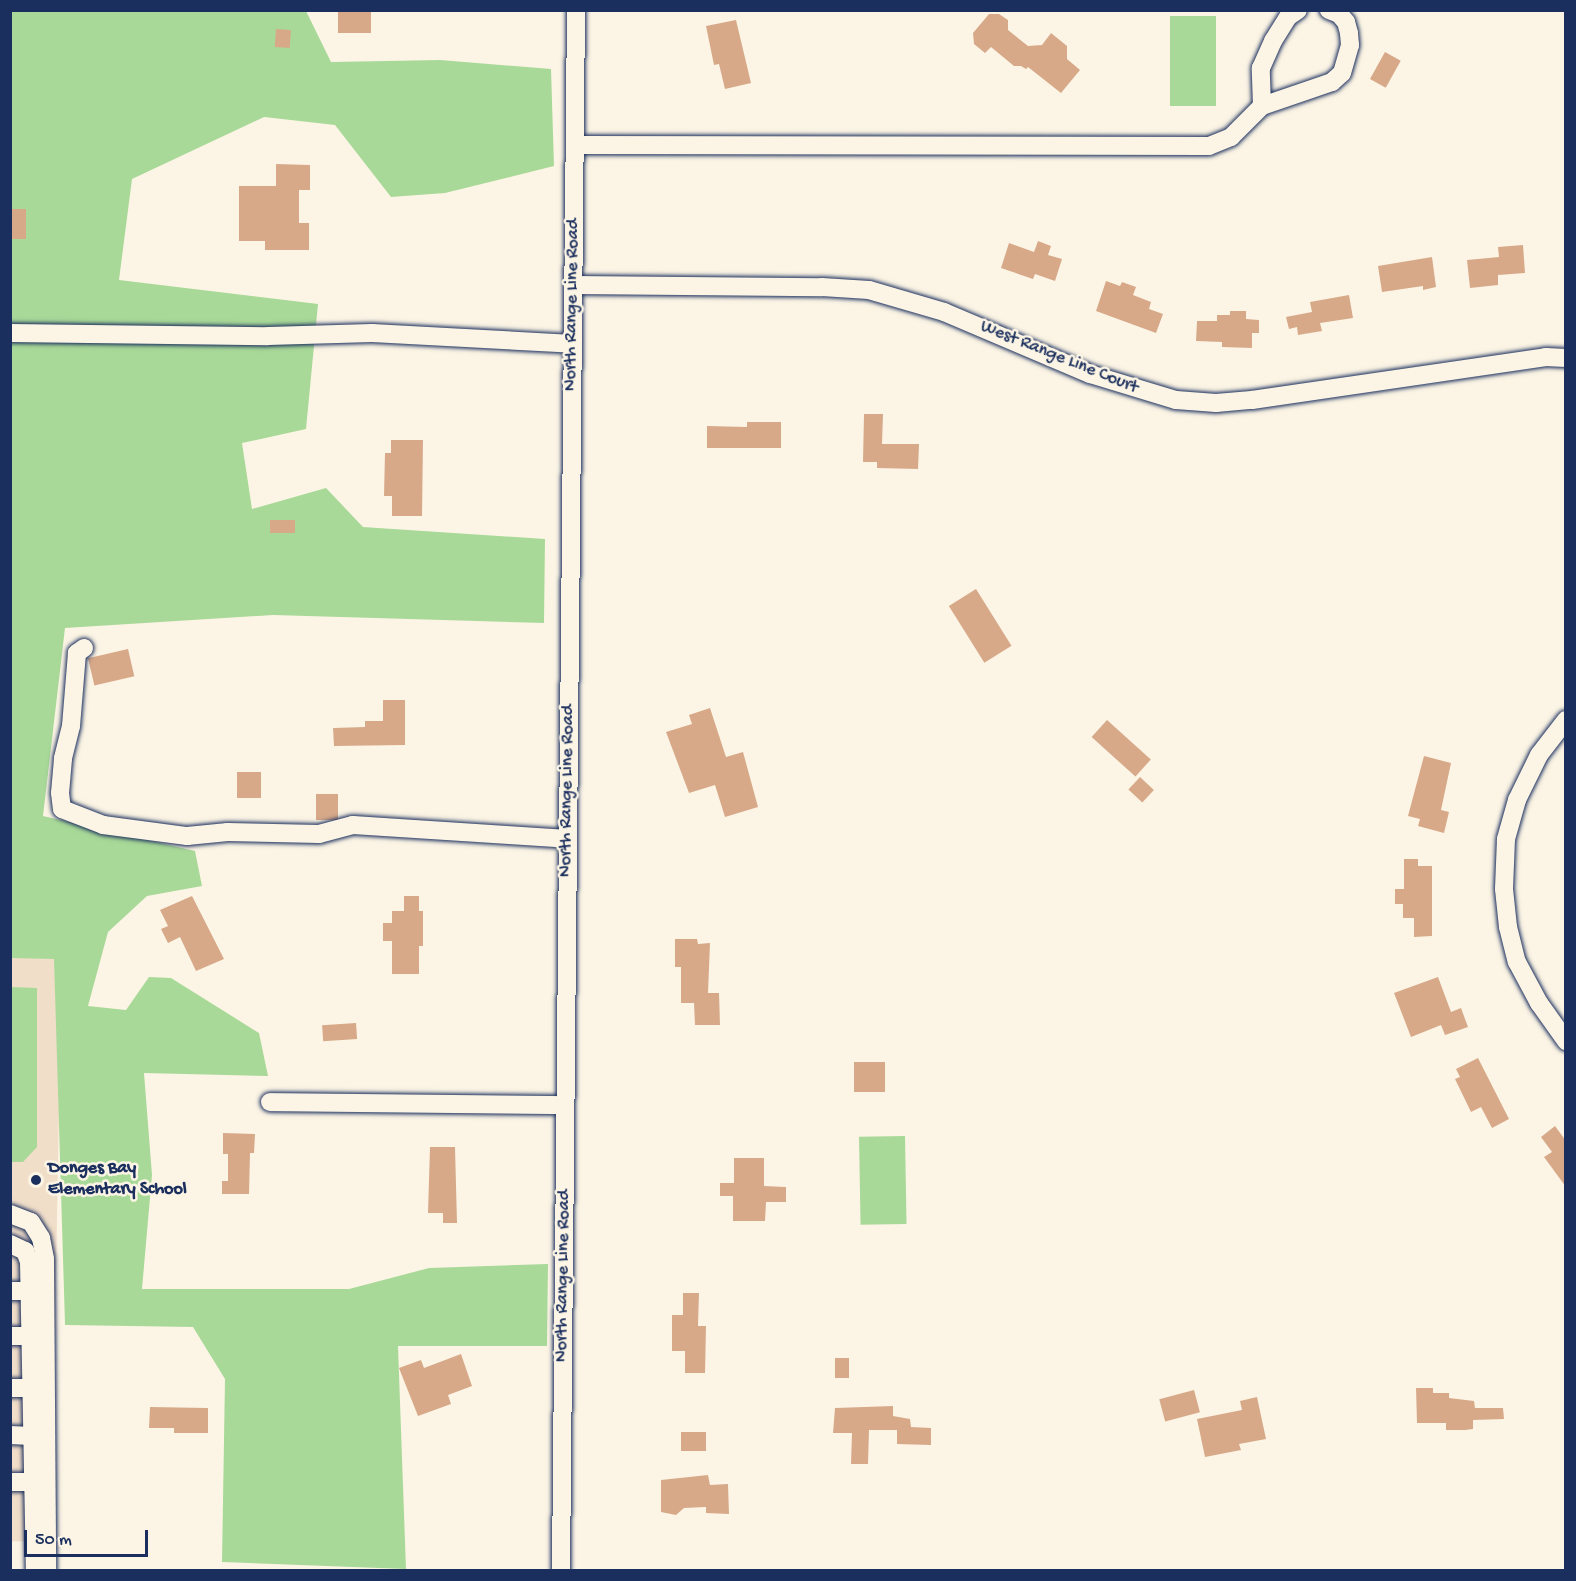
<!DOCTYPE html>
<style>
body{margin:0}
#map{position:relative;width:1576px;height:1581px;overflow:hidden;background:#fcf5e5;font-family:"Gochi Hand",sans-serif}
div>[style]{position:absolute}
.built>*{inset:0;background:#f1dec9;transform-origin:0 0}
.green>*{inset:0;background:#a9d998;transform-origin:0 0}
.building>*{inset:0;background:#d7a989;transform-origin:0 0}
.roads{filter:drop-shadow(0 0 2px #1b2f5e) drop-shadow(0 0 2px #1b2f5e)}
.minor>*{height:18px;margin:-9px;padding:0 9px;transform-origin:9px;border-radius:9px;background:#fcf5e5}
.dots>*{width:16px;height:16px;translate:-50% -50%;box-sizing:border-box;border:3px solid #fcf5e5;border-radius:50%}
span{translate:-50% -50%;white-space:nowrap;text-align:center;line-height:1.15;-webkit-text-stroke:5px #fcf5e5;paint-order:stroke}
.street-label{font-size:18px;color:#1b2f5e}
.poi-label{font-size:18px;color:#1b2f5e;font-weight:700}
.left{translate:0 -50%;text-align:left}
.frame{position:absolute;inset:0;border:12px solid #1b2f5e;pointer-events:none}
.scale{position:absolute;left:24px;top:1530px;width:124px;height:27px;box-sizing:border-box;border:3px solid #1b2f5e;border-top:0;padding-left:8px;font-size:18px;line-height:21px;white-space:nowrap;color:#1b2f5e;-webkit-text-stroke:4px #fcf5e5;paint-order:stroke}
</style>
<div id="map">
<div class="built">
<div style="left:11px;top:819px;width:53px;height:722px;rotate:1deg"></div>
</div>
<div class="green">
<div style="clip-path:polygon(11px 11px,306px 11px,331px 62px,440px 60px,551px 69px,554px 166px,445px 193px,391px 197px,335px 125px,264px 117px,132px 179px,119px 280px,318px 304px,306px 429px,242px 443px,252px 509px,326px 488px,363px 527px,545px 539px,544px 623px,273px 615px,65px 628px,43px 816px,195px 851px,202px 886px,147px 896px,108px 932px,88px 1006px,126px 1010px,149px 977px,171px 978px,259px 1033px,268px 1076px,144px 1073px,152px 1175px,142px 1289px,349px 1289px,429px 1268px,548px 1264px,547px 1346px,398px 1346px,406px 1569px,222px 1562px,225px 1379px,193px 1327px,65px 1325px,54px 959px,11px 958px)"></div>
<div style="left:1170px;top:16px;width:46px;height:90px"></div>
<div style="clip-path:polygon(11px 987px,37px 988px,37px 1147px,23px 1162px,11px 1162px)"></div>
<div style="left:905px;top:1136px;width:88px;height:46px;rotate:89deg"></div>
</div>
<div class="building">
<div style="clip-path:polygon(350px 10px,371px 10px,371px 33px,338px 33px,338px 12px)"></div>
<div style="clip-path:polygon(989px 14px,999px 14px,1008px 20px,1008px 30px,1028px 46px,1042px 45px,1051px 33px,1067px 46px,1067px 59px,1080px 70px,1061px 93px,1028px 67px,1026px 69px,1021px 66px,1014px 66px,991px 47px,985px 53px,974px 44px,973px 33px)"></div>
<div style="clip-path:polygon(736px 20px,751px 83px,725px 89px,719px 64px,714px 65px,706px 26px)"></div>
<div style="left:276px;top:29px;width:15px;height:18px;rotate:4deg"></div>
<div style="left:1385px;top:52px;width:18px;height:31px;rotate:29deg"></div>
<div style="clip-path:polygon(276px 164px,310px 165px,310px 190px,299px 190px,299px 223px,309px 223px,309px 250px,265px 250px,265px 241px,239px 241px,239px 186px,276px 186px)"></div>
<div style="left:10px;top:209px;width:16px;height:30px"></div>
<div style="clip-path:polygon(1038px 241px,1051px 246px,1048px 255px,1062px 259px,1055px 281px,1035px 274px,1033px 279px,1001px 268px,1009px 243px,1034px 252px)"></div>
<div style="clip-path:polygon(1523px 245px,1525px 273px,1498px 275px,1498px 285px,1470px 288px,1467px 260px,1499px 257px,1498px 247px)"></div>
<div style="clip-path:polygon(1432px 257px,1436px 287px,1423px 290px,1423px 286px,1382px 292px,1378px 266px)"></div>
<div style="clip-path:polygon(1106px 281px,1120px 286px,1122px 282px,1136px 287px,1133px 295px,1151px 302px,1149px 309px,1163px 314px,1156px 333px,1096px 311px)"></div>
<div style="clip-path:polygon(1349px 295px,1353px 318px,1320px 323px,1322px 331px,1298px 335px,1297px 327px,1289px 329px,1286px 317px,1312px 312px,1310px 302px)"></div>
<div style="clip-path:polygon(1230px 311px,1246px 311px,1246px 319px,1259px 320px,1259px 333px,1252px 333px,1252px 348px,1222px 347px,1222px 342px,1196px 341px,1197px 321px,1217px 321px,1217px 315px,1230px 315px)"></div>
<div style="clip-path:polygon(864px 414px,883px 414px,882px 444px,919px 444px,918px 469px,877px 468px,877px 462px,863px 462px)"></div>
<div style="clip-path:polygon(747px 422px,781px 422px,781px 448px,707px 448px,707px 426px,747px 427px)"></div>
<div style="clip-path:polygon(391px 440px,423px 440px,422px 516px,392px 516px,392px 496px,384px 496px,385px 453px,391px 453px)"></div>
<div style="left:270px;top:520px;width:25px;height:13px"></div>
<div style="left:976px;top:589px;width:67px;height:32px;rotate:58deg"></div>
<div style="left:128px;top:649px;width:28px;height:41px;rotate:77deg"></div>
<div style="clip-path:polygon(383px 700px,405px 700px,405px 745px,334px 746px,333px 728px,365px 727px,365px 721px,383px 721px)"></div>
<div style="clip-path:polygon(710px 708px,726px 757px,743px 752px,758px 807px,725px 817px,715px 785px,689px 793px,666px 732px,692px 724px,689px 715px)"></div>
<div style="left:1107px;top:720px;width:59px;height:23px;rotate:42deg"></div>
<div style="clip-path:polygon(1424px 756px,1451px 763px,1441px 810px,1449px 812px,1444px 833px,1418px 826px,1420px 819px,1408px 816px)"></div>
<div style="left:237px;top:772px;width:24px;height:26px"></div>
<div style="left:1140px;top:777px;width:19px;height:17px;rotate:43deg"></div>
<div style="left:316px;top:794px;width:22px;height:26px"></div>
<div style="clip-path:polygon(1404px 859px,1418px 859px,1418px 866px,1432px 866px,1432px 936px,1414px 937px,1414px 918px,1403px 918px,1403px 904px,1395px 904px,1395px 889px,1404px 889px)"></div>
<div style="clip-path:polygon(192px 896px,224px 959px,196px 971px,180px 937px,168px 943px,161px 929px,168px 926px,160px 910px)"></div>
<div style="clip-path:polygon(404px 896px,419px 896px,419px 911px,423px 911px,423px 946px,419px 946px,419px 974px,392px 974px,392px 941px,383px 941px,383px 923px,392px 923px,392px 911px,404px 911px)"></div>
<div style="clip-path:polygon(675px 939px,697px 939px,698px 944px,710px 943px,708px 993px,719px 993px,720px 1025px,695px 1025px,694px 1003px,681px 1003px,681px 967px,675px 967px)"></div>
<div style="clip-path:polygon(1438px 977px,1451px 1012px,1461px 1008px,1468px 1027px,1445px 1035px,1441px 1025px,1411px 1037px,1394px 993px)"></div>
<div style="left:356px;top:1023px;width:16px;height:34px;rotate:86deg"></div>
<div style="clip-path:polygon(1478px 1058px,1509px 1119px,1492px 1128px,1481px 1107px,1471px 1112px,1455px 1079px,1460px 1077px,1456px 1069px)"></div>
<div style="left:854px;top:1062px;width:31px;height:30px"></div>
<div style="clip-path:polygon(1555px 1126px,1566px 1141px,1566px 1187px,1544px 1157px,1552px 1152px,1541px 1137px)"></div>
<div style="clip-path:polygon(223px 1133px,255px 1134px,254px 1153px,250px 1153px,249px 1194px,222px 1194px,222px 1181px,228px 1181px,228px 1154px,223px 1154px)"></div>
<div style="clip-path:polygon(430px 1147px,455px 1147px,457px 1223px,443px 1223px,443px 1213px,428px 1213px)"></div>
<div style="clip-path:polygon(734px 1158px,764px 1158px,764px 1186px,786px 1187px,786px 1202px,766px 1202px,765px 1221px,733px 1221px,733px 1196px,720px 1196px,720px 1183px,734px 1183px)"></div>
<div style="clip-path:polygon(683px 1293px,699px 1293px,698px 1326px,706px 1326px,705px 1373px,685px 1373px,685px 1351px,672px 1351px,672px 1315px,683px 1315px)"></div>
<div style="clip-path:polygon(461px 1354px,472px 1386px,448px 1395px,451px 1404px,418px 1416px,399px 1368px,421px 1360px,424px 1368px)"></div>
<div style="left:835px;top:1358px;width:14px;height:20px"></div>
<div style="clip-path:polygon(1416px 1388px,1433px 1388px,1433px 1393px,1449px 1393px,1449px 1398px,1474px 1401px,1475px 1408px,1503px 1408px,1504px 1419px,1473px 1420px,1473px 1429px,1465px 1430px,1446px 1430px,1446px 1423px,1417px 1423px)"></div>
<div style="left:1194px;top:1390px;width:23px;height:36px;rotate:75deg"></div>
<div style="clip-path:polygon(1257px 1397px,1266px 1439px,1239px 1444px,1241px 1450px,1205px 1457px,1197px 1419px,1242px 1410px,1240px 1401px)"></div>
<div style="clip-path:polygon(893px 1406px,893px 1416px,910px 1419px,911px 1427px,931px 1428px,931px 1445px,897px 1444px,897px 1430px,869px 1430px,868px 1464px,851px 1464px,852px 1433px,833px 1433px,835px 1408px)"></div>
<div style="clip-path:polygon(150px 1407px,208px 1408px,208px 1433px,174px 1433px,174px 1428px,149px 1428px)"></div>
<div style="left:681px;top:1432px;width:25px;height:19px"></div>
<div style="clip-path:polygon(708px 1475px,710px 1485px,728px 1484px,729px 1514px,706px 1513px,706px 1507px,684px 1508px,676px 1515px,661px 1512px,661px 1480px)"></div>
</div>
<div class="roads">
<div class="minor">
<div style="left:1262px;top:106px;width:38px;rotate:-92deg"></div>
<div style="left:1261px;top:68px;width:30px;rotate:-66deg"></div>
<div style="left:1273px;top:41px;width:28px;rotate:-58deg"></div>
<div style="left:1288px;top:17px;width:12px;rotate:-35deg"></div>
<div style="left:575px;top:145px;width:634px;rotate:0.09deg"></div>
<div style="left:1209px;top:146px;width:24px;rotate:-22deg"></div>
<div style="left:1231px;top:137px;width:44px;rotate:-45deg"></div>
<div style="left:1262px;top:106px;width:74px;rotate:-18.9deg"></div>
<div style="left:1332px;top:82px;width:13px;rotate:-42deg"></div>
<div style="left:1342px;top:73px;width:29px;rotate:-74deg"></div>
<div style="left:1350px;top:45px;width:12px;rotate:-95deg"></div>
<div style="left:1349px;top:33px;width:11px;rotate:-105deg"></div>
<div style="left:1346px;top:22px;width:11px;rotate:-131deg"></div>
<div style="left:1339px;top:14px;width:11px;rotate:-158deg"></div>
<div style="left:573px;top:285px;width:249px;rotate:0.5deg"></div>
<div style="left:822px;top:287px;width:47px;rotate:3.7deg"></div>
<div style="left:869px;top:290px;width:78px;rotate:16.3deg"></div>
<div style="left:944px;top:312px;width:159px;rotate:23deg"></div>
<div style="left:1090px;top:374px;width:90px;rotate:16.8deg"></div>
<div style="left:1176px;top:400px;width:40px;rotate:4.3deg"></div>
<div style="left:1216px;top:403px;width:36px;rotate:-5deg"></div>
<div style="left:1252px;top:400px;width:297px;rotate:-8.3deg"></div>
<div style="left:1546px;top:357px;width:20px;rotate:3deg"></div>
<div style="left:10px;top:333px;width:258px;rotate:0.7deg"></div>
<div style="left:268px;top:336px;width:104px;rotate:-1.7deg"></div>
<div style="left:372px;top:333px;width:201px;rotate:3.1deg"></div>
<div style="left:84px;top:648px;width:9px;rotate:144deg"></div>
<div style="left:77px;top:653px;width:73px;rotate:94.7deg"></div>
<div style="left:71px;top:726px;width:34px;rotate:104deg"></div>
<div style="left:63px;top:759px;width:34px;rotate:95deg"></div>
<div style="left:60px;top:793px;width:16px;rotate:83deg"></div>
<div style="left:62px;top:809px;width:44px;rotate:21.3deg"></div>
<div style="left:103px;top:825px;width:85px;rotate:7.5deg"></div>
<div style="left:187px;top:836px;width:41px;rotate:-5.6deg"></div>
<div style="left:228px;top:832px;width:91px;rotate:1.3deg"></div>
<div style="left:319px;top:834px;width:35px;rotate:-15deg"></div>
<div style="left:353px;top:825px;width:215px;rotate:3.7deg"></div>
<div style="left:1566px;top:720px;width:44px;rotate:127.6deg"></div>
<div style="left:1539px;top:755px;width:50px;rotate:116.1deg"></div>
<div style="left:1517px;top:800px;width:41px;rotate:105.8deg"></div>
<div style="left:1506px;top:839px;width:50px;rotate:92.3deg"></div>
<div style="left:1504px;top:889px;width:38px;rotate:84deg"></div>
<div style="left:1508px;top:927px;width:36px;rotate:76deg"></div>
<div style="left:1517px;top:962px;width:47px;rotate:61.8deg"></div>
<div style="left:1539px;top:1003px;width:47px;rotate:54.6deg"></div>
<div style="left:270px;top:1102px;width:295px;rotate:0.6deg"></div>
<div style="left:10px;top:1214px;width:22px;rotate:21deg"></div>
<div style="left:31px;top:1222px;width:19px;rotate:58deg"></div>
<div style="left:41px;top:1238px;width:21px;rotate:79deg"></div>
<div style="left:45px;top:1259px;width:311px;rotate:89.6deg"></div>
<div style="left:10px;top:1244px;width:17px;rotate:25deg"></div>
<div style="left:25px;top:1251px;width:12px;rotate:70deg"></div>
<div style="left:29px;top:1262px;width:308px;rotate:88.9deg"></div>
<div style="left:10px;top:1291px;width:20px"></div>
<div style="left:10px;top:1336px;width:20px"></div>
<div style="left:10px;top:1388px;width:21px"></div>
<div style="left:10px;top:1435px;width:21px;rotate:3deg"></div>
<div style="left:10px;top:1482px;width:21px"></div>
<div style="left:561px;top:1570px;width:1560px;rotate:-89.45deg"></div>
</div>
</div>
<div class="dots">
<div style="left:36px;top:1180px;background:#1b2f5e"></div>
</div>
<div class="street-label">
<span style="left:573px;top:305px;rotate:-89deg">North Range Line Road</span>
<span style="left:1059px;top:358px;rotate:22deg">West Range Line Court</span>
<span style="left:568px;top:791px;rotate:-89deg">North Range Line Road</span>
<span style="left:564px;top:1276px;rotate:-89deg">North Range Line Road</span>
</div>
<div class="poi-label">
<span class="left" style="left:48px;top:1180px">Donges Bay<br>Elementary School</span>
</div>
<div class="frame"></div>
<div class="scale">50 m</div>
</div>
